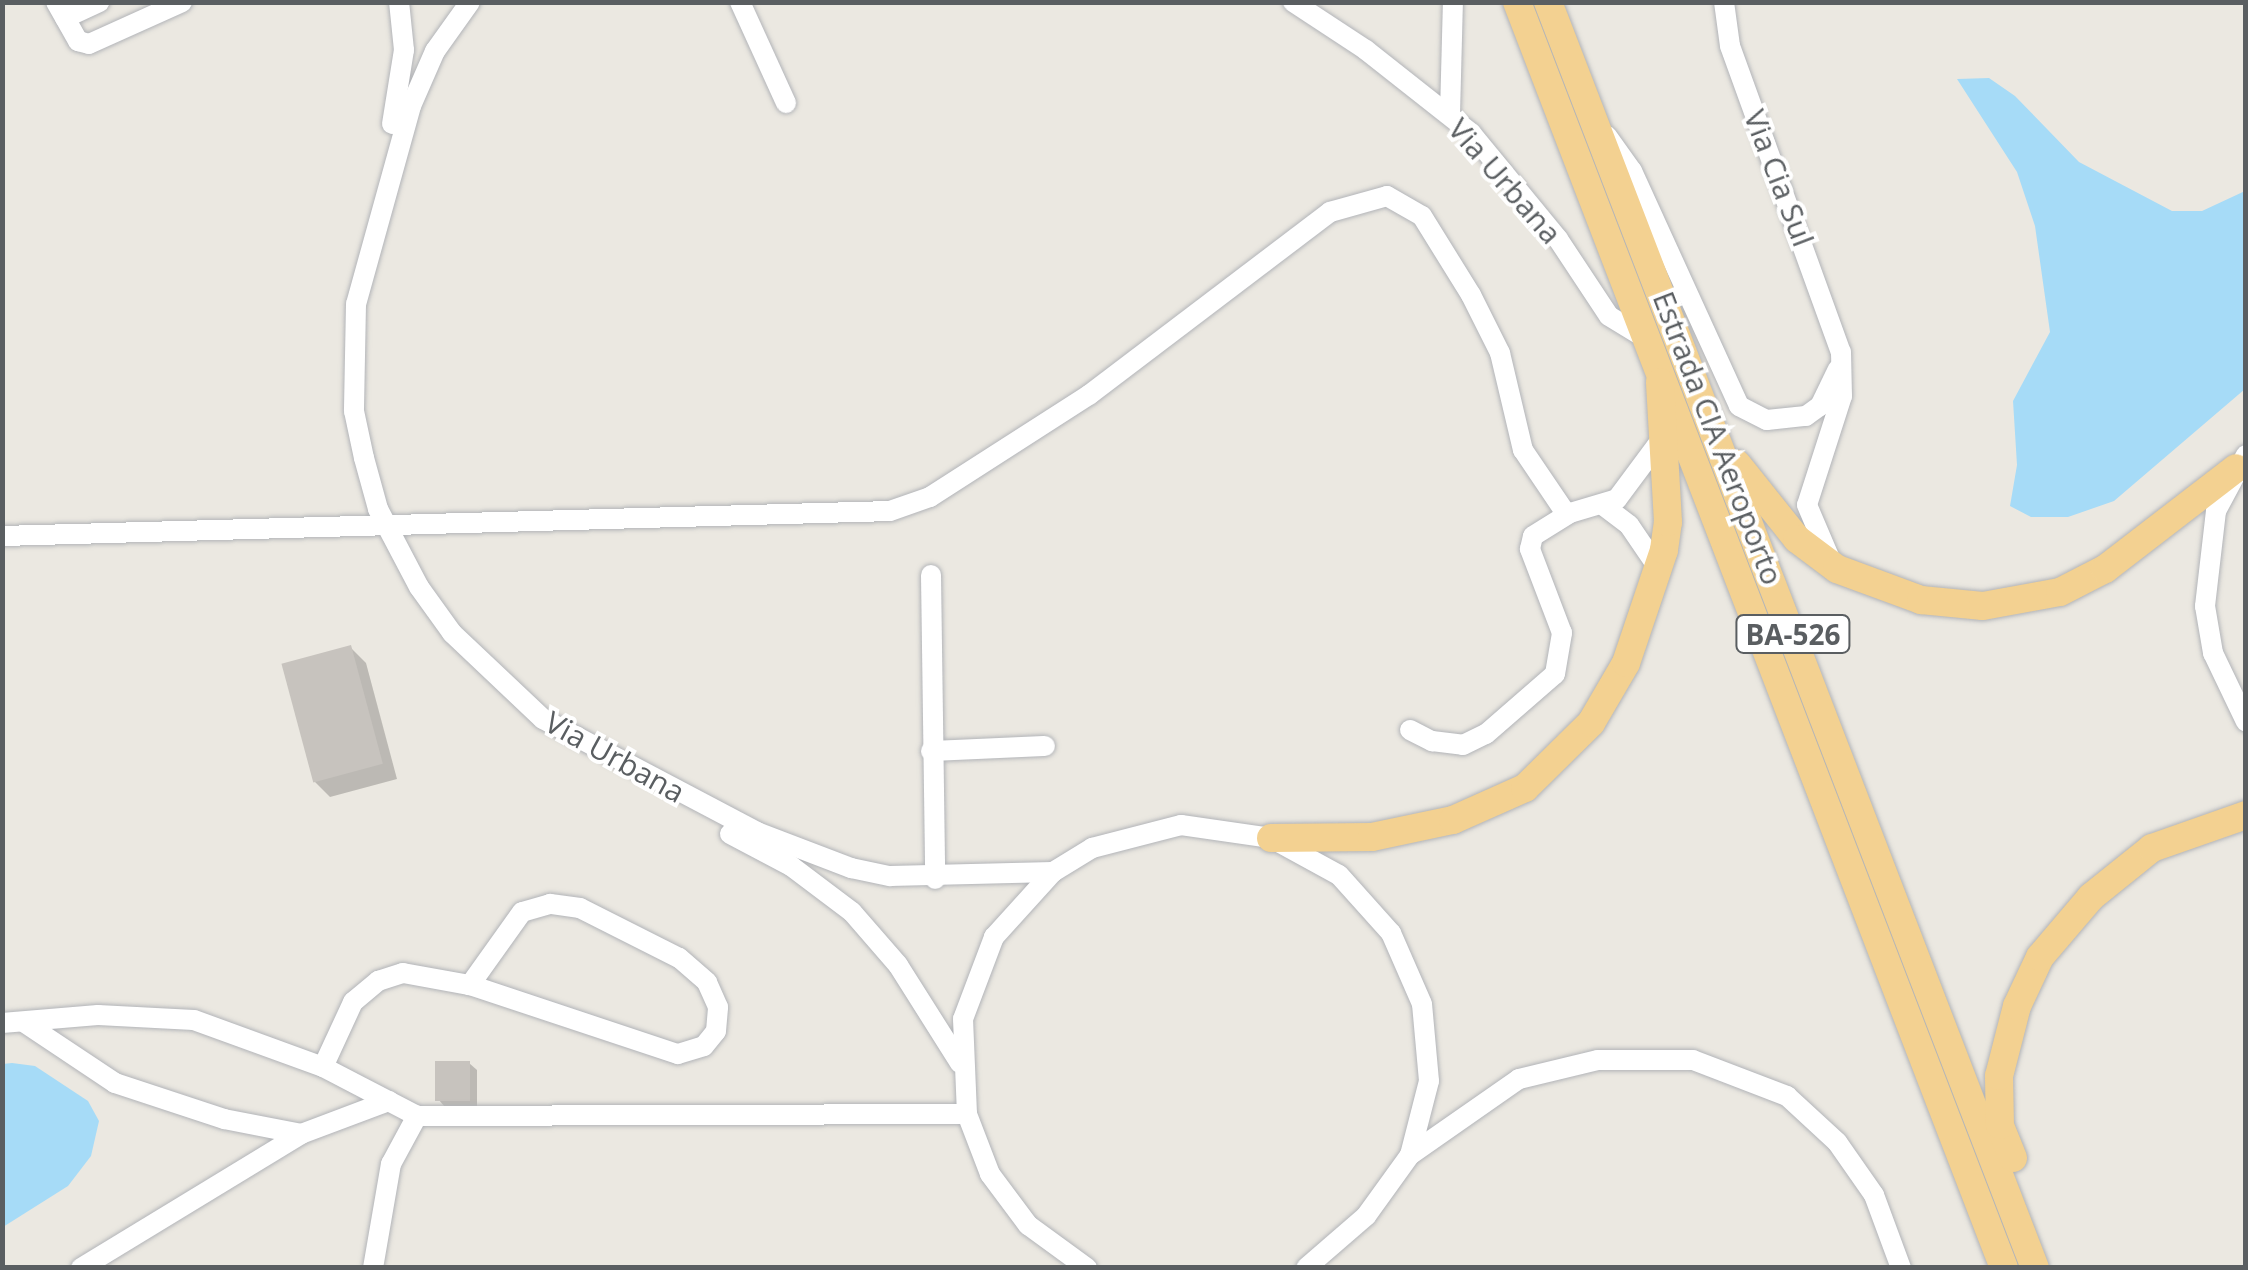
<!DOCTYPE html>
<style>
body{margin:0}
#map{position:relative;width:2248px;height:1270px;overflow:hidden;background:#ebe8e1;font-family:"Open Sans",sans-serif}
div>[style]{position:absolute}
.water>*{inset:0;background:#a6dbf7}
.shadow>*{inset:0;background:#0003}
.building>*{inset:0;background:#c7c3be;transform-origin:0 0}
.roads{filter:drop-shadow(0 0 2px #b2b4b8) drop-shadow(0 0 2px #b2b4b8)}
.minor>*{height:20px;margin:-10px;padding:0 10px;transform-origin:10px;border-radius:10px;background:#fff}
.highway>*{height:28px;margin:-14px;padding:0 14px;transform-origin:14px;border-radius:14px;background:#f3d191}
span{translate:-50% -50%;white-space:nowrap;text-align:center;line-height:1.15;-webkit-text-stroke:8px #fff;paint-order:stroke}
.shield-label span{padding:2px 8px;background:#fff;border:2px solid;border-radius:8px;-webkit-text-stroke-width:0}
.shield-label{font-size:28px;color:#5a5e61;font-weight:700}
.street-label{font-size:30px;color:#5a5e61}
.frame{position:absolute;inset:0;border:5px solid #5a5e61;pointer-events:none}
</style>
<div id="map">
<div class="water">
<div style="clip-path:polygon(1989px 78px,2015px 96px,2079px 162px,2172px 211px,2202px 211px,2245px 191px,2245px 389px,2114px 501px,2068px 517px,2031px 517px,2010px 506px,2017px 465px,2013px 401px,2050px 332px,2035px 226px,2017px 172px,1957px 79px)"></div>
<div style="clip-path:polygon(12px 1063px,35px 1066px,88px 1101px,99px 1121px,91px 1156px,68px 1186px,3px 1227px,3px 1064px)"></div>
</div>
<div class="shadow">
<div style="clip-path:polygon(351px 648px,366px 663px,397px 779px,330px 797px,314px 781px)"></div>
<div style="clip-path:polygon(469px 1063px,477px 1070px,477px 1106px,445px 1107px,438px 1099px)"></div>
</div>
<div class="building">
<div style="left:351px;top:645px;width:123px;height:72px;rotate:75deg"></div>
<div style="left:435px;top:1061px;width:35px;height:40px"></div>
</div>
<div class="roads">
<div class="minor">
<div style="left:56px;top:2px;width:45px;rotate:60.6deg"></div>
<div style="left:78px;top:41px;width:11px;rotate:15deg"></div>
<div style="left:89px;top:44px;width:102px;rotate:-24.3deg"></div>
<div style="left:470px;top:2px;width:60px;rotate:125.5deg"></div>
<div style="left:435px;top:51px;width:60px;rotate:113.6deg"></div>
<div style="left:411px;top:106px;width:205px;rotate:105.5deg"></div>
<div style="left:356px;top:304px;width:107px;rotate:91.1deg"></div>
<div style="left:354px;top:411px;width:48px;rotate:78deg"></div>
<div style="left:364px;top:458px;width:53px;rotate:74.6deg"></div>
<div style="left:378px;top:509px;width:88px;rotate:62.3deg"></div>
<div style="left:419px;top:587px;width:57px;rotate:54.3deg"></div>
<div style="left:452px;top:633px;width:125px;rotate:43.4deg"></div>
<div style="left:543px;top:719px;width:242px;rotate:27.8deg"></div>
<div style="left:757px;top:832px;width:101px;rotate:21deg"></div>
<div style="left:851px;top:868px;width:40px;rotate:12deg"></div>
<div style="left:890px;top:876px;width:163px;rotate:-1.4deg"></div>
<div style="left:740px;top:2px;width:111px;rotate:65.5deg"></div>
<div style="left:1293px;top:2px;width:87px;rotate:33.3deg"></div>
<div style="left:1366px;top:50px;width:134px;rotate:38.3deg"></div>
<div style="left:1471px;top:133px;width:137px;rotate:50.6deg"></div>
<div style="left:1558px;top:239px;width:92px;rotate:56.5deg"></div>
<div style="left:1609px;top:316px;width:48px;rotate:31.4deg"></div>
<div style="left:1724px;top:2px;width:44px;rotate:82.2deg"></div>
<div style="left:1730px;top:46px;width:326px;rotate:70.1deg"></div>
<div style="left:1841px;top:352px;width:44px;rotate:88.7deg"></div>
<div style="left:1842px;top:396px;width:114px;rotate:107.8deg"></div>
<div style="left:1807px;top:505px;width:59px;rotate:66.9deg"></div>
<div style="left:65px;top:18px;width:38px;rotate:-25deg"></div>
<div style="left:1450px;top:114px;width:112px;rotate:-88.5deg"></div>
<div style="left:392px;top:124px;width:75px;rotate:-80.8deg"></div>
<div style="left:404px;top:50px;width:48px;rotate:-95.9deg"></div>
<div style="left:1607px;top:136px;width:43px;rotate:54.5deg"></div>
<div style="left:1632px;top:171px;width:258px;rotate:65.5deg"></div>
<div style="left:1739px;top:406px;width:31px;rotate:27deg"></div>
<div style="left:1767px;top:420px;width:39px;rotate:-6deg"></div>
<div style="left:1806px;top:416px;width:17px;rotate:-36deg"></div>
<div style="left:1820px;top:406px;width:41px;rotate:-64.1deg"></div>
<div style="left:2246px;top:455px;width:64px;rotate:118.2deg"></div>
<div style="left:2216px;top:511px;width:96px;rotate:96.6deg"></div>
<div style="left:2205px;top:606px;width:48px;rotate:80.3deg"></div>
<div style="left:2213px;top:653px;width:76px;rotate:64.4deg"></div>
<div style="left:1604px;top:506px;width:31px;rotate:37deg"></div>
<div style="left:1629px;top:525px;width:53px;rotate:55.7deg"></div>
<div style="left:2px;top:536px;width:888px;rotate:-1.61deg"></div>
<div style="left:890px;top:511px;width:42px;rotate:-19.3deg"></div>
<div style="left:930px;top:497px;width:189px;rotate:-32.7deg"></div>
<div style="left:1089px;top:395px;width:303px;rotate:-37.2deg"></div>
<div style="left:1330px;top:212px;width:59px;rotate:-15.7deg"></div>
<div style="left:1387px;top:196px;width:40px;rotate:29.7deg"></div>
<div style="left:1422px;top:216px;width:93px;rotate:58.2deg"></div>
<div style="left:1471px;top:295px;width:65px;rotate:63.4deg"></div>
<div style="left:1500px;top:353px;width:100px;rotate:76.7deg"></div>
<div style="left:1523px;top:450px;width:78px;rotate:55.9deg"></div>
<div style="left:931px;top:575px;width:304px;rotate:89.2deg"></div>
<div style="left:1410px;top:730px;width:25px;rotate:27deg"></div>
<div style="left:1432px;top:741px;width:31px;rotate:7deg"></div>
<div style="left:1463px;top:745px;width:25px;rotate:-26deg"></div>
<div style="left:1486px;top:734px;width:91px;rotate:-41deg"></div>
<div style="left:1555px;top:674px;width:42px;rotate:-80.3deg"></div>
<div style="left:1562px;top:633px;width:90px;rotate:-110.9deg"></div>
<div style="left:1530px;top:549px;width:13px;rotate:-77deg"></div>
<div style="left:1533px;top:536px;width:44px;rotate:-31.9deg"></div>
<div style="left:1570px;top:513px;width:49px;rotate:-16.6deg"></div>
<div style="left:1617px;top:499px;width:72px;rotate:-53.4deg"></div>
<div style="left:931px;top:751px;width:114px;rotate:-2.5deg"></div>
<div style="left:730px;top:834px;width:69px;rotate:27.7deg"></div>
<div style="left:791px;top:866px;width:76px;rotate:37deg"></div>
<div style="left:852px;top:912px;width:70px;rotate:49deg"></div>
<div style="left:898px;top:965px;width:116px;rotate:57.7deg"></div>
<div style="left:2px;top:1023px;width:96px;rotate:-4.8deg"></div>
<div style="left:98px;top:1015px;width:96px;rotate:3deg"></div>
<div style="left:194px;top:1020px;width:137px;rotate:20deg"></div>
<div style="left:323px;top:1067px;width:106px;rotate:27.5deg"></div>
<div style="left:417px;top:1116px;width:550px;rotate:-0.21deg"></div>
<div style="left:25px;top:1023px;width:108px;rotate:33.7deg"></div>
<div style="left:115px;top:1083px;width:115px;rotate:18.3deg"></div>
<div style="left:224px;top:1119px;width:78px;rotate:11deg"></div>
<div style="left:323px;top:1067px;width:72px;rotate:-65.2deg"></div>
<div style="left:353px;top:1002px;width:33px;rotate:-40deg"></div>
<div style="left:378px;top:981px;width:26px;rotate:-18deg"></div>
<div style="left:403px;top:973px;width:68px;rotate:10.2deg"></div>
<div style="left:470px;top:985px;width:219px;rotate:18.4deg"></div>
<div style="left:678px;top:1054px;width:27px;rotate:-17deg"></div>
<div style="left:704px;top:1046px;width:19px;rotate:-51deg"></div>
<div style="left:716px;top:1031px;width:24px;rotate:-85deg"></div>
<div style="left:718px;top:1007px;width:27px;rotate:-114deg"></div>
<div style="left:707px;top:982px;width:37px;rotate:-139deg"></div>
<div style="left:679px;top:958px;width:111px;rotate:-153.2deg"></div>
<div style="left:580px;top:908px;width:30px;rotate:-172deg"></div>
<div style="left:550px;top:904px;width:29px;rotate:164deg"></div>
<div style="left:522px;top:912px;width:90px;rotate:125.5deg"></div>
<div style="left:1410px;top:1155px;width:133px;rotate:-34.9deg"></div>
<div style="left:1519px;top:1079px;width:81px;rotate:-13.5deg"></div>
<div style="left:1598px;top:1060px;width:95px"></div>
<div style="left:1693px;top:1060px;width:101px;rotate:21deg"></div>
<div style="left:1787px;top:1096px;width:68px;rotate:42.6deg"></div>
<div style="left:1837px;top:1142px;width:65px;rotate:55.1deg"></div>
<div style="left:1874px;top:1195px;width:78px;rotate:69.7deg"></div>
<div style="left:81px;top:1268px;width:258px;rotate:-31.3deg"></div>
<div style="left:301px;top:1134px;width:94px;rotate:-20.6deg"></div>
<div style="left:373px;top:1268px;width:106px;rotate:-80.2deg"></div>
<div style="left:391px;top:1164px;width:55px;rotate:-61.6deg"></div>
<div style="left:1087px;top:1268px;width:73px;rotate:-143.9deg"></div>
<div style="left:1028px;top:1225px;width:64px;rotate:-126.7deg"></div>
<div style="left:990px;top:1174px;width:64px;rotate:-111deg"></div>
<div style="left:967px;top:1114px;width:95px;rotate:-92.4deg"></div>
<div style="left:963px;top:1019px;width:88px;rotate:-69.3deg"></div>
<div style="left:994px;top:937px;width:88px;rotate:-47.8deg"></div>
<div style="left:1053px;top:872px;width:46px;rotate:-31.6deg"></div>
<div style="left:1092px;top:848px;width:92px;rotate:-14.5deg"></div>
<div style="left:1181px;top:825px;width:91px;rotate:8.2deg"></div>
<div style="left:1271px;top:838px;width:77px;rotate:28.6deg"></div>
<div style="left:1339px;top:875px;width:78px;rotate:48.1deg"></div>
<div style="left:1391px;top:933px;width:77px;rotate:66.4deg"></div>
<div style="left:1422px;top:1004px;width:77px;rotate:84.8deg"></div>
<div style="left:1429px;top:1081px;width:76px;rotate:104.4deg"></div>
<div style="left:1410px;top:1155px;width:75px;rotate:125.8deg"></div>
<div style="left:1366px;top:1216px;width:79px;rotate:139.1deg"></div>
</div>
<div class="highway">
<div style="left:1517px;top:2px;width:1356px;rotate:68.96deg"></div>
<div style="left:1548px;top:2px;width:1356px;rotate:68.96deg"></div>
<div style="left:1737px;top:464px;width:96px;rotate:51.3deg"></div>
<div style="left:1797px;top:539px;width:50px;rotate:36.9deg"></div>
<div style="left:1837px;top:569px;width:90px;rotate:20.3deg"></div>
<div style="left:1921px;top:600px;width:62px;rotate:5.5deg"></div>
<div style="left:1983px;top:606px;width:78px;rotate:-10.3deg"></div>
<div style="left:2060px;top:592px;width:51px;rotate:-27.1deg"></div>
<div style="left:2105px;top:569px;width:165px;rotate:-37.6deg"></div>
<div style="left:1271px;top:838px;width:101px;rotate:-0.6deg"></div>
<div style="left:1372px;top:837px;width:83px;rotate:-11.9deg"></div>
<div style="left:1453px;top:820px;width:79px;rotate:-24deg"></div>
<div style="left:1525px;top:788px;width:93px;rotate:-44.6deg"></div>
<div style="left:1591px;top:723px;width:69px;rotate:-59.7deg"></div>
<div style="left:1626px;top:663px;width:119px;rotate:-71.4deg"></div>
<div style="left:1664px;top:550px;width:28px;rotate:-82deg"></div>
<div style="left:1668px;top:522px;width:140px;rotate:-93.3deg"></div>
<div style="left:2013px;top:1158px;width:35px;rotate:-112deg"></div>
<div style="left:2000px;top:1125px;width:49px;rotate:-91.2deg"></div>
<div style="left:1999px;top:1076px;width:72px;rotate:-75.6deg"></div>
<div style="left:2017px;top:1006px;width:54px;rotate:-64.9deg"></div>
<div style="left:2040px;top:957px;width:79px;rotate:-49.6deg"></div>
<div style="left:2091px;top:897px;width:78px;rotate:-38.8deg"></div>
<div style="left:2152px;top:848px;width:100px;rotate:-19.3deg"></div>
</div>
</div>
<div class="shield-label">
<span style="left:1793px;top:634px">BA-526</span>
</div>
<div class="street-label">
<span style="left:1779px;top:178px;rotate:69deg">Via Cia Sul</span>
<span style="left:1505px;top:181px;rotate:49deg">Via Urbana</span>
<span style="left:1718px;top:438px;rotate:69deg">Estrada CIA Aeroporto</span>
<span style="left:615px;top:757px;rotate:29deg">Via Urbana</span>
</div>
<div class="frame"></div>
</div>
